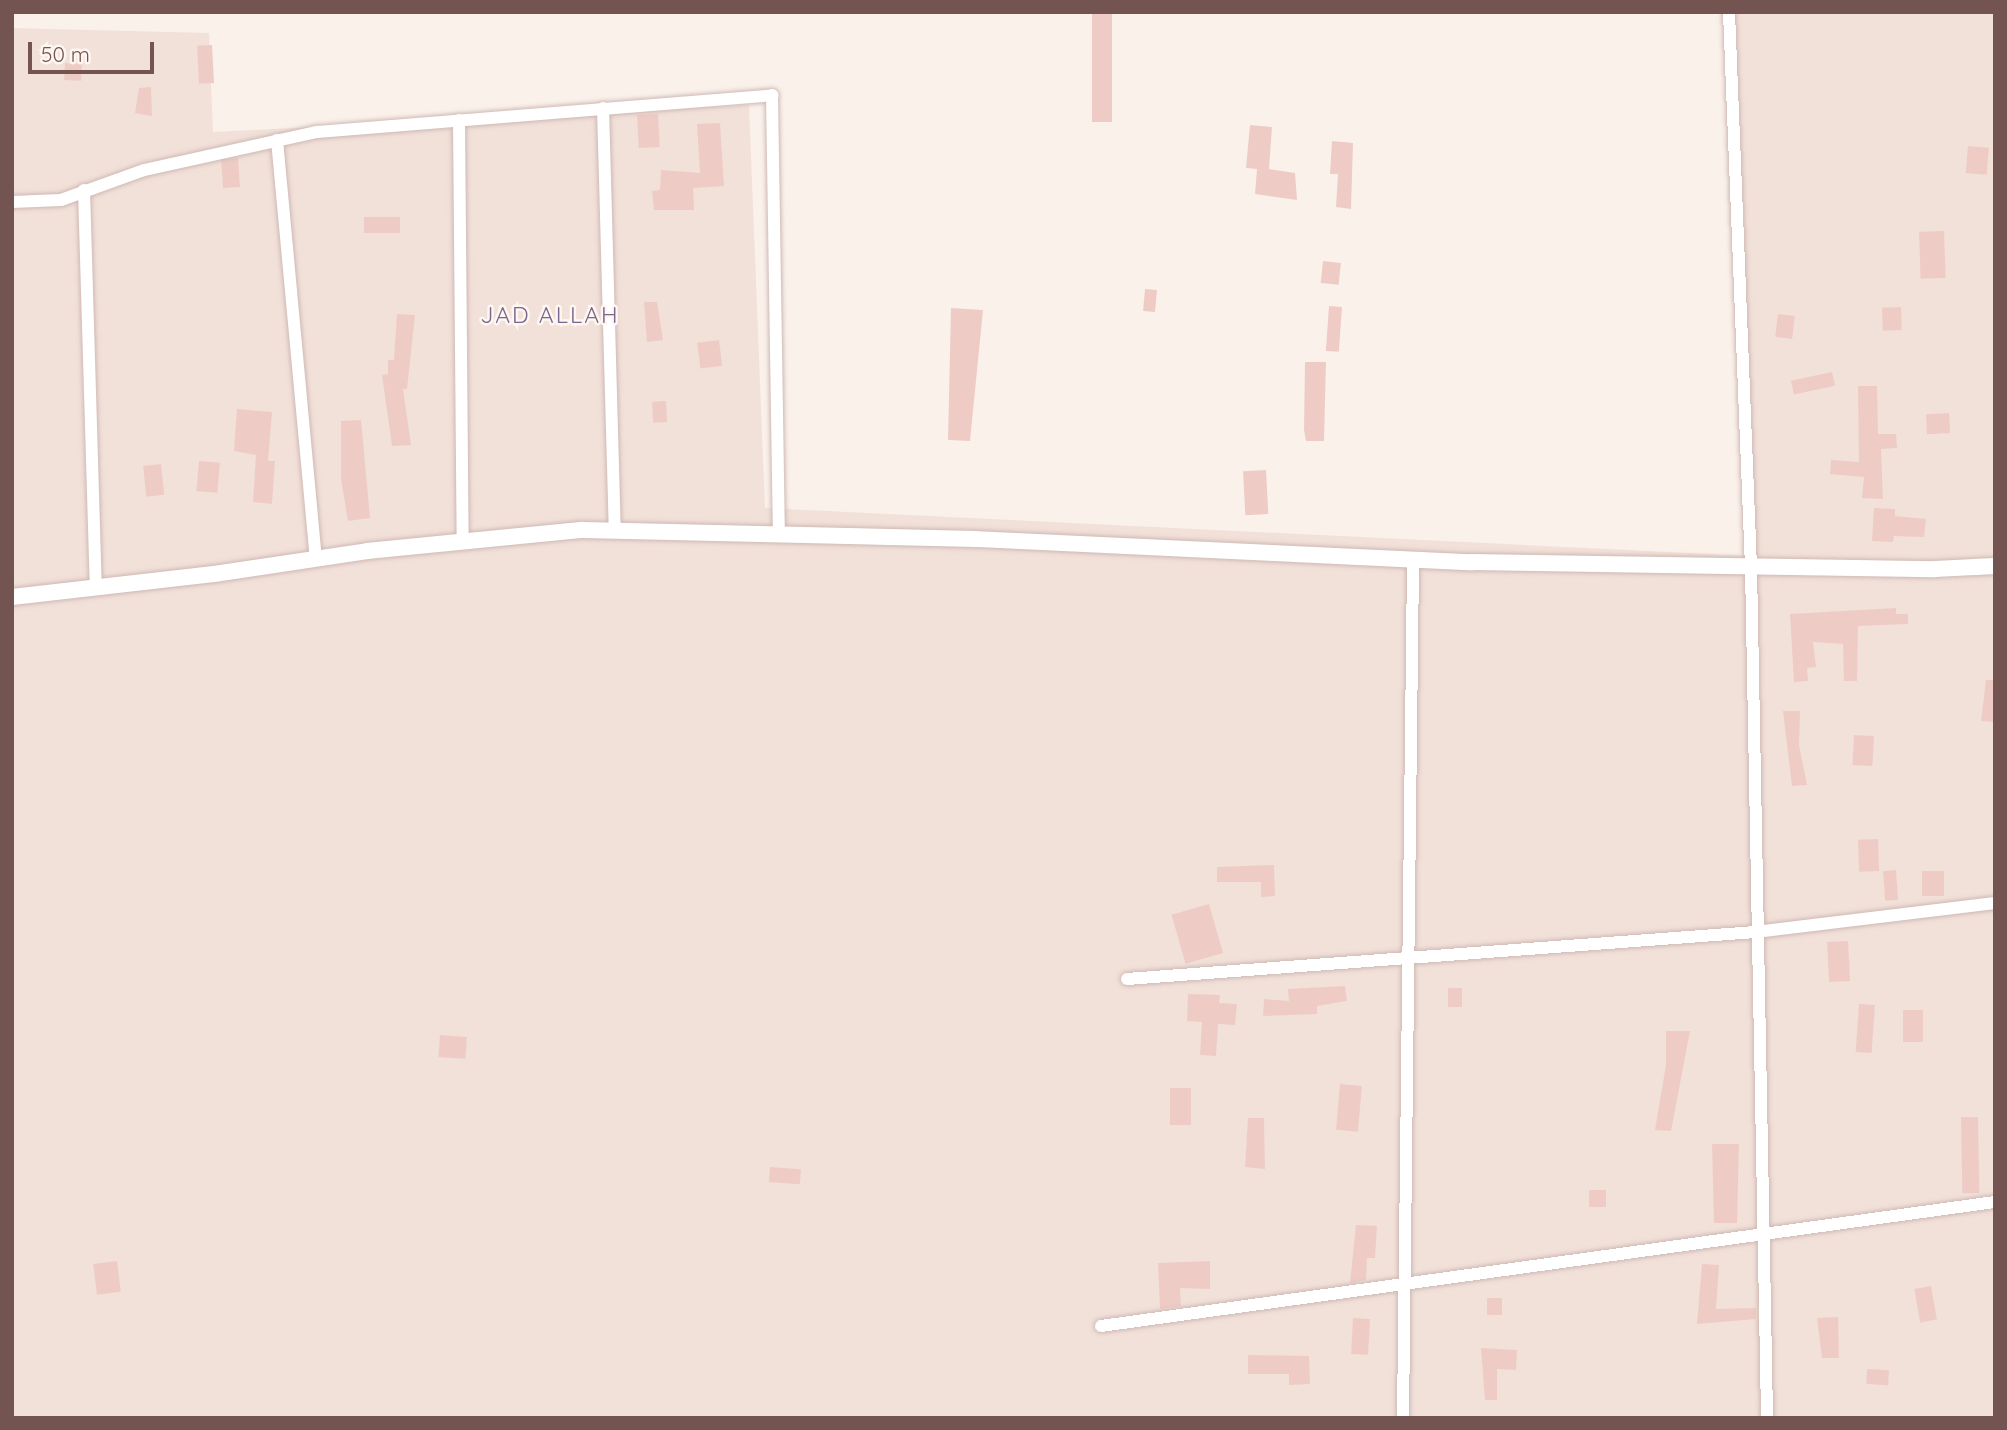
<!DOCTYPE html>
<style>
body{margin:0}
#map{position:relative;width:2007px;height:1430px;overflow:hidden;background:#fbf1eb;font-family:Quicksand,sans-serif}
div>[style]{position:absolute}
.residential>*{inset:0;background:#f2e1d9}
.building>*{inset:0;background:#eeccc5;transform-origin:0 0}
.roads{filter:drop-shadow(0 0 2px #ceb9b4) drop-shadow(0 0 2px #ceb9b4)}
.minor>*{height:12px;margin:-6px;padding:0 6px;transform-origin:6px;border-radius:6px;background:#fff}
.tertiary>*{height:16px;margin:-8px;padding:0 8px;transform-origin:8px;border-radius:8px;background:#fff}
span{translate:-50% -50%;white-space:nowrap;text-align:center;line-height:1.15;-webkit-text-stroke:5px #fef6f1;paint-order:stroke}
.quarter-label{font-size:23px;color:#79678f;letter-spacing:2px}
.frame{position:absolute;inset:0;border:14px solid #745450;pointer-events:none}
.scale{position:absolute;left:28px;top:42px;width:126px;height:32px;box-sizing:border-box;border:4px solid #745450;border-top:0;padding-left:9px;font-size:21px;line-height:24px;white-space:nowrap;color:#745450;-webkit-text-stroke:5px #fef6f1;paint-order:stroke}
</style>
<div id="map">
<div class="residential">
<div style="clip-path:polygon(1728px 12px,1995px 12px,1995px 1418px,12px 1418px,12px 28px,209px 33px,213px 132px,749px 105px,765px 508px,1751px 556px)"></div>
</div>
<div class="building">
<div style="left:1092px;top:12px;width:20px;height:110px"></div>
<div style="left:212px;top:45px;width:38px;height:15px;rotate:87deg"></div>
<div style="left:65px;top:63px;width:17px;height:17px;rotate:3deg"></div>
<div style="clip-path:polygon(151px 87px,152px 116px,135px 113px,139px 88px)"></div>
<div style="left:658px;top:114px;width:33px;height:21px;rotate:87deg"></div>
<div style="clip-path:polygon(720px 123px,724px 186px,693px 188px,694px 210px,654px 210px,652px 191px,660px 190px,661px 170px,700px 173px,697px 124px)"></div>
<div style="clip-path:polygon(1250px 125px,1272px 127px,1269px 169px,1295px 173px,1297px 200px,1255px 194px,1257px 169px,1246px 168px)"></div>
<div style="clip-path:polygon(1332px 141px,1353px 143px,1351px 209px,1336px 207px,1338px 174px,1330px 174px)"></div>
<div style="left:1968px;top:146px;width:21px;height:27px;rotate:5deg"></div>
<div style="left:238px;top:158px;width:29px;height:17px;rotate:86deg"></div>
<div style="left:364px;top:217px;width:36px;height:16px"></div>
<div style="left:1944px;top:231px;width:47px;height:25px;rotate:88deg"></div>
<div style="left:1323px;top:261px;width:18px;height:22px;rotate:6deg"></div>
<div style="left:1145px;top:289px;width:12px;height:22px;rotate:5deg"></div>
<div style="clip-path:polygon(644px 302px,657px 302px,663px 340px,647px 342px)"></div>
<div style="left:1329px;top:306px;width:13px;height:45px;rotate:4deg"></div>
<div style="left:1901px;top:307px;width:23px;height:19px;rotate:88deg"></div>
<div style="clip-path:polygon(951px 308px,983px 310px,970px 441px,948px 440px)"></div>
<div style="clip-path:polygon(397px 314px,415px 315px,407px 389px,403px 389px,411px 445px,392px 446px,382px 375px,388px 374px,388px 360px,394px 360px)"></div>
<div style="left:1778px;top:314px;width:17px;height:23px;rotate:7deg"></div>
<div style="left:719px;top:340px;width:26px;height:22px;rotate:83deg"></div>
<div style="clip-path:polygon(1305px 362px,1326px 362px,1324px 441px,1306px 441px,1304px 430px)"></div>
<div style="left:1832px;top:372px;width:14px;height:42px;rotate:78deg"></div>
<div style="clip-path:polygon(1858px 386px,1877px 386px,1878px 434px,1896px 434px,1897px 448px,1881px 449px,1883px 499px,1862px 498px,1864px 477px,1830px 474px,1831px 460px,1859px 462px)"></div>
<div style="left:666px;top:401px;width:21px;height:14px;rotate:87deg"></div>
<div style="clip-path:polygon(237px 409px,272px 412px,268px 461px,275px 461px,272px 504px,253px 502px,256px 455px,234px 451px)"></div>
<div style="left:1949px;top:413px;width:20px;height:23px;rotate:87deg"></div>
<div style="clip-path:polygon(361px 420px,370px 518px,348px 521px,341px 479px,341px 421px)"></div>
<div style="left:199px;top:461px;width:21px;height:30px;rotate:5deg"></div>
<div style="left:161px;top:464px;width:31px;height:18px;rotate:84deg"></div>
<div style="left:1266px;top:470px;width:44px;height:23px;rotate:87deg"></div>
<div style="clip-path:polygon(1874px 508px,1895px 509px,1895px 516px,1926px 519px,1924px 537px,1894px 536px,1893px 542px,1872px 541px)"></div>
<div style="clip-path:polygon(1896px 608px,1896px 614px,1908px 614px,1908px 624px,1858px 626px,1857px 681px,1844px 681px,1843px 644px,1813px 642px,1816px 667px,1807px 668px,1808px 681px,1794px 682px,1790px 614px)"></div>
<div style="clip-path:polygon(1986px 680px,1995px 680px,1995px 722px,1981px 721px)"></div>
<div style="clip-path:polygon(1783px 711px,1800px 711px,1799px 745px,1807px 785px,1792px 786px)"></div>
<div style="left:1854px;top:735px;width:20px;height:30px;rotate:3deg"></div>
<div style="left:1878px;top:839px;width:32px;height:20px;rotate:88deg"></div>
<div style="clip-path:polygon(1274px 865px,1275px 896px,1261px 897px,1261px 882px,1217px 882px,1217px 867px)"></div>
<div style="left:1896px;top:870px;width:30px;height:13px;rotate:86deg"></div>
<div style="left:1922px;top:871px;width:22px;height:25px"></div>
<div style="left:1209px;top:904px;width:51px;height:39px;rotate:74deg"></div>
<div style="left:1848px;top:941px;width:40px;height:21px;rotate:87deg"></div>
<div style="clip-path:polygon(1345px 986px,1347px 1001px,1317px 1006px,1317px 1014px,1263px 1016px,1264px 999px,1289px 1001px,1288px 989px)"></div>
<div style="left:1448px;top:988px;width:14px;height:19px"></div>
<div style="clip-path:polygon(1188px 994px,1220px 995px,1219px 1003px,1237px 1004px,1235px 1025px,1218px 1024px,1216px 1056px,1200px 1055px,1202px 1022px,1187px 1021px)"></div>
<div style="left:1859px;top:1004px;width:16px;height:48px;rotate:4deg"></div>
<div style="left:1903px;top:1010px;width:20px;height:32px"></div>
<div style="clip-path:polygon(1666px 1031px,1690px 1031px,1671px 1131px,1655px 1130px,1666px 1065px)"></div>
<div style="left:440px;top:1035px;width:27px;height:22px;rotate:4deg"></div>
<div style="left:1340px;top:1084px;width:22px;height:46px;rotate:5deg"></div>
<div style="left:1191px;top:1088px;width:37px;height:21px;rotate:90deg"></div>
<div style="left:1978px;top:1117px;width:76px;height:17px;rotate:89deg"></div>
<div style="clip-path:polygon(1248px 1118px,1264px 1118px,1265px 1169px,1245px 1167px)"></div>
<div style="clip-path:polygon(1712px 1144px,1739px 1144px,1737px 1223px,1714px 1223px)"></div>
<div style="left:770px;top:1167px;width:31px;height:15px;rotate:4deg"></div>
<div style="left:1589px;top:1190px;width:17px;height:17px"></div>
<div style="clip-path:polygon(1356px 1225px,1377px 1226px,1375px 1258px,1367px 1258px,1366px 1280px,1350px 1283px)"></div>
<div style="left:117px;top:1261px;width:31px;height:24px;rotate:83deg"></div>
<div style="clip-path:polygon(1210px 1261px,1210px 1289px,1180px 1288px,1181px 1306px,1160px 1309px,1158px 1263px)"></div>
<div style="clip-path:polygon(1702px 1264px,1719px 1265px,1716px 1309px,1756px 1308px,1756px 1319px,1697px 1324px)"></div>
<div style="left:1931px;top:1286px;width:34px;height:17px;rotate:80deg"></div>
<div style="left:1487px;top:1298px;width:15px;height:17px"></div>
<div style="clip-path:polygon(1838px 1317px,1839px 1358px,1822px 1358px,1817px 1318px)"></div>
<div style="left:1353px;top:1318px;width:17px;height:36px;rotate:3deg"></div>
<div style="clip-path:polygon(1481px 1348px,1517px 1350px,1516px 1370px,1497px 1369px,1497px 1400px,1485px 1400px)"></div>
<div style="clip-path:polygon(1248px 1355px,1309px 1356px,1310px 1384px,1289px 1385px,1289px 1374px,1248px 1374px)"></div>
<div style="left:1867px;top:1369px;width:22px;height:15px;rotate:3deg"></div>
</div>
<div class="roads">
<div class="minor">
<div style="left:1729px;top:12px;width:554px;rotate:87.73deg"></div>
<div style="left:1751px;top:566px;width:852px;rotate:88.92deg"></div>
<div style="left:603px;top:108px;width:422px;rotate:88.4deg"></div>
<div style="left:459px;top:120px;width:421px;rotate:89.5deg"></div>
<div style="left:277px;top:140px;width:420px;rotate:84.7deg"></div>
<div style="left:84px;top:190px;width:397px;rotate:88.3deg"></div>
<div style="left:12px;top:202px;width:49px;rotate:-2.3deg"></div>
<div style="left:61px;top:200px;width:88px;rotate:-19.9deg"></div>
<div style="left:144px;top:170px;width:177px;rotate:-12.4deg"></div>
<div style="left:317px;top:132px;width:457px;rotate:-4.6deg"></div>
<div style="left:772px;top:95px;width:440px;rotate:89.1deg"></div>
<div style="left:1127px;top:979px;width:630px;rotate:-4.28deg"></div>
<div style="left:1755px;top:932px;width:242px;rotate:-6.9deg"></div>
<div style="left:1101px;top:1326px;width:903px;rotate:-7.9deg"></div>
<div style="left:1403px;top:1418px;width:859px;rotate:-89.33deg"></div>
</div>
<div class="tertiary">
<div style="left:12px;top:597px;width:203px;rotate:-6.5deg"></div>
<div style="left:214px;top:574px;width:155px;rotate:-8.5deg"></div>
<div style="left:367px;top:551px;width:217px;rotate:-5.6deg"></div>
<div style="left:583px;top:530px;width:393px;rotate:1.3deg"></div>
<div style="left:976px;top:539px;width:496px;rotate:2.7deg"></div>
<div style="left:1471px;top:562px;width:464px;rotate:0.9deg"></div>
<div style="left:1935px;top:569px;width:60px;rotate:-2.9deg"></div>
</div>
</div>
<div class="quarter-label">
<span style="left:550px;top:315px">JAD ALLAH</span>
</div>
<div class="frame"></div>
<div class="scale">50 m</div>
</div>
